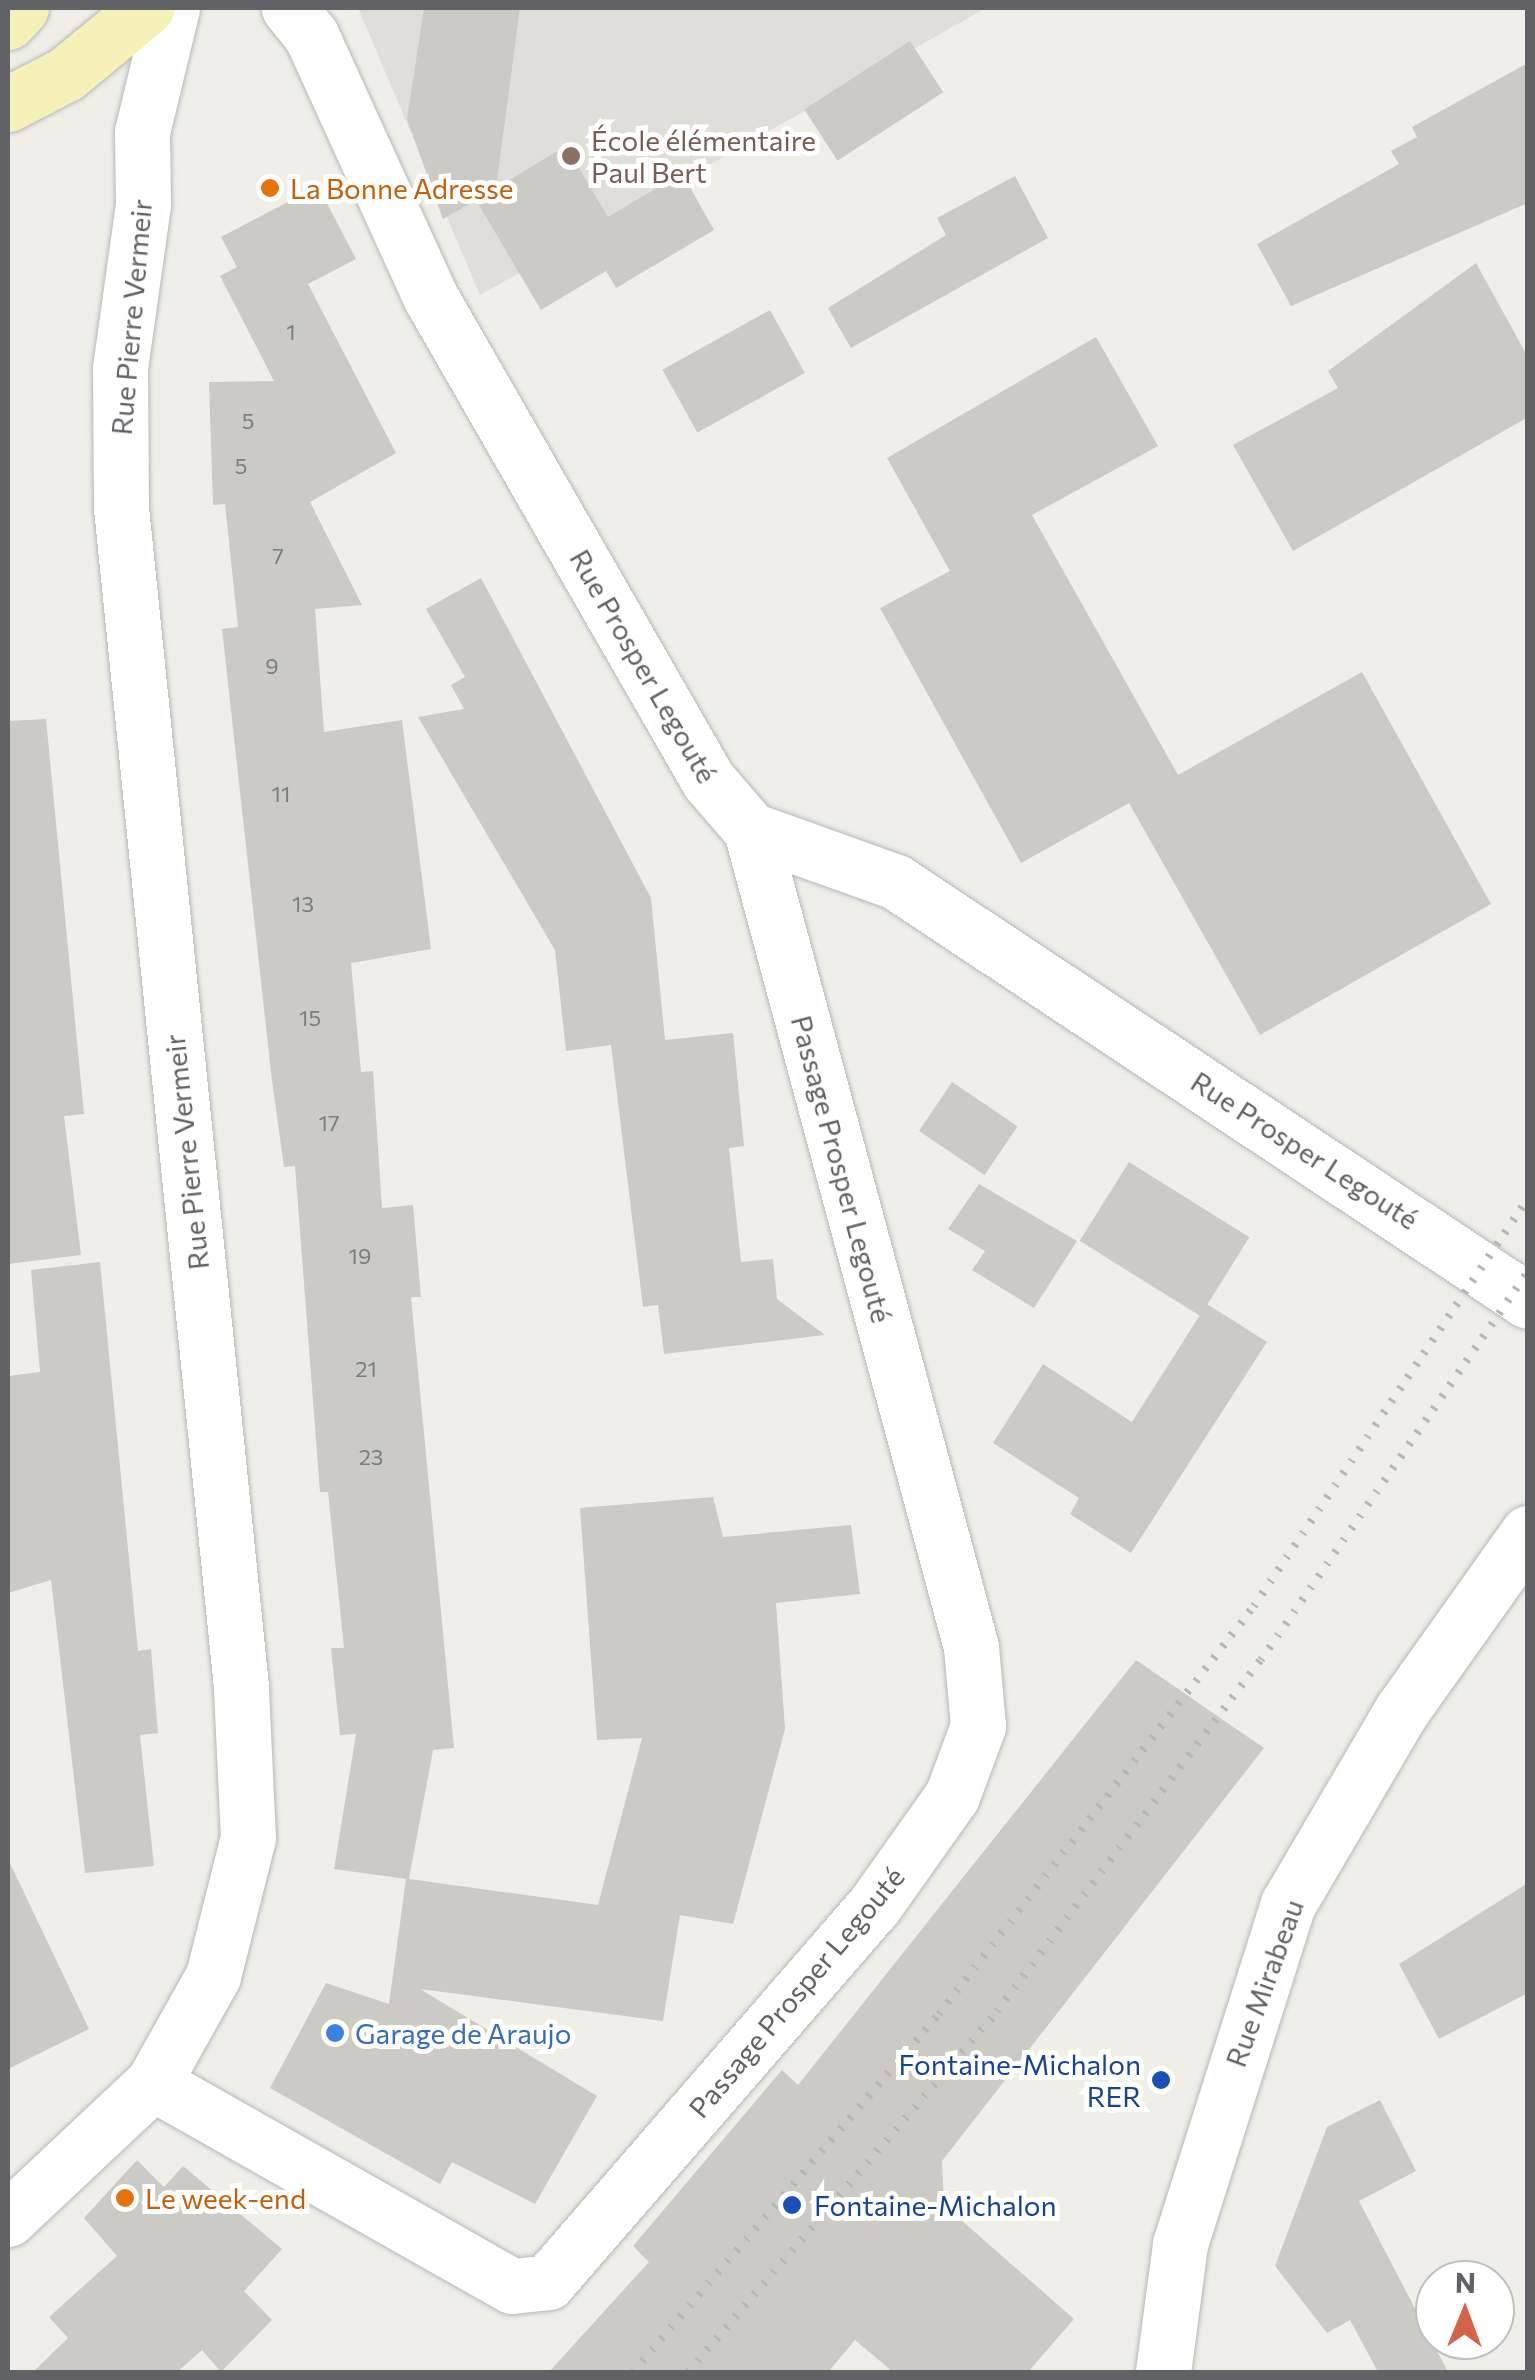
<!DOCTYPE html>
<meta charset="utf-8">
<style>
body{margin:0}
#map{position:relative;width:1535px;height:2380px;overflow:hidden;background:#efefe8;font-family:Commissioner,sans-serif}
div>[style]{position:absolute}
.education>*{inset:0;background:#dfded7}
.building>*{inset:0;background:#cbcac4;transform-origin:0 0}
.roads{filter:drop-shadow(0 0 2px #b5b7bb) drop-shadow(0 0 2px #b5b7bb)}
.minor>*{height:55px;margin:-27.5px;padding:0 27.5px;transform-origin:27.5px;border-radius:27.5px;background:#fff}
.major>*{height:55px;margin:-27.5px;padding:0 27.5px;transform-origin:27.5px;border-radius:27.5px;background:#f5f1b8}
.rail>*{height:8px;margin-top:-4px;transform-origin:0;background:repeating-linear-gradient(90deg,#b5b6b6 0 2.5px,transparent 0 14.5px)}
.dots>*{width:28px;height:28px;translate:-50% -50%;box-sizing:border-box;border:5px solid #fff;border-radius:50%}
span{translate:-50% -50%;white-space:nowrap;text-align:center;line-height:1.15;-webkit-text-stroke:10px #fff;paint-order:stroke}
.number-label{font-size:22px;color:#7b7c7e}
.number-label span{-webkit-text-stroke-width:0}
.education-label{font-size:28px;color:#785e54}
.left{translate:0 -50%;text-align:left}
.food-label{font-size:28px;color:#c56008}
.street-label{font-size:28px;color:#606266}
.shop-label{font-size:28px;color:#366cbe}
.transit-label{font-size:28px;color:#164399}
.right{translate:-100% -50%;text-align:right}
.frame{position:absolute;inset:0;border:10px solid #606266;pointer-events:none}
.north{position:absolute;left:1415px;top:2260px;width:100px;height:100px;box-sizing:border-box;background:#fff;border:2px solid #bfc0c2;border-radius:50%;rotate:1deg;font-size:28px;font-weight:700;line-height:40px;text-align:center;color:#606266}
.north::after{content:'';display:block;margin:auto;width:35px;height:45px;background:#d4634a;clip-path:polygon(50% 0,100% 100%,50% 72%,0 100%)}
</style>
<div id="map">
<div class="education">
<div style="clip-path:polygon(358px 8px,986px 8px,480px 295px)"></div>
</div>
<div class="building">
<div style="clip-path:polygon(424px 8px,520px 8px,496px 188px,566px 146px,608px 217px,682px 173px,714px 230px,616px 288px,606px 271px,541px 310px,476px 200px,443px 219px,407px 119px)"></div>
<div style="left:910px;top:41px;width:61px;height:126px;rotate:57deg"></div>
<div style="clip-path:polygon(1528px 63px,1528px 203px,1291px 306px,1257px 244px,1399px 164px,1391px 151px,1417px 137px,1412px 127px)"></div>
<div style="clip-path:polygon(1015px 176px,1048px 238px,851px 348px,828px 308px,946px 235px,937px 218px)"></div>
<div style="clip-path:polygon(318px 186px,356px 259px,308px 284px,396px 453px,310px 502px,362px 605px,315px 609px,324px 732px,402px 720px,431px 949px,351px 963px,361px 1072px,373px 1071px,382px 1208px,413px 1205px,421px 1297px,411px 1297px,454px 1748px,433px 1750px,409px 1879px,598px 1905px,642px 1738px,597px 1740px,580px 1508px,713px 1497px,723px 1537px,851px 1525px,860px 1594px,776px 1603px,785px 1729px,733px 1924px,680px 1915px,663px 2021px,420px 1989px,597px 2096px,535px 2204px,452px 2162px,440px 2184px,270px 2088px,326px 1983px,389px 2004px,406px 1879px,334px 1869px,356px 1734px,340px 1735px,331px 1648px,344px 1648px,328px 1492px,320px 1492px,295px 1166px,284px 1167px,272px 1081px,222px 629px,238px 627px,225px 504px,213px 505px,209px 382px,274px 381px,220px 276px,237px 267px,221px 237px)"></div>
<div style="clip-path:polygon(1476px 263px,1528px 357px,1528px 417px,1293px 551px,1233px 445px,1338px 388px,1328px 371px)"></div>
<div style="left:770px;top:310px;width:72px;height:123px;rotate:61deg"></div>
<div style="clip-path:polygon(1096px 337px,1158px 446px,1032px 515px,1178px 775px,1362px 672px,1491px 904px,1260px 1035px,1129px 803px,1021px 863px,880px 608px,950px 571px,887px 458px)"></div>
<div style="clip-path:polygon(481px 578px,651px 898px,665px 1040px,733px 1033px,744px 1146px,729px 1148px,741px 1262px,773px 1259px,777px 1299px,825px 1335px,664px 1354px,658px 1305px,643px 1307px,611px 1045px,566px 1051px,555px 950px,418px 717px,464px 709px,451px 685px,465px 677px,426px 609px)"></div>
<div style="clip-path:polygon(46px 719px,84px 1114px,64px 1116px,81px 1255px,8px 1264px,8px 721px)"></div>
<div style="left:952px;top:1082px;width:79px;height:59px;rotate:34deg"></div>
<div style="left:1129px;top:1162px;width:142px;height:93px;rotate:32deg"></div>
<div style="clip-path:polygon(979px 1184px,1077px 1241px,1034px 1308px,972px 1270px,985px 1251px,948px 1229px)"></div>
<div style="clip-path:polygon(100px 1262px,138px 1651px,151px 1649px,158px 1733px,140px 1735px,154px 1866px,85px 1873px,51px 1580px,8px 1593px,8px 1376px,40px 1372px,31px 1270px)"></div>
<div style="clip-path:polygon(1207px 1304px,1267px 1342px,1131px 1553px,1070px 1514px,1079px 1498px,993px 1443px,1043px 1364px,1132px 1422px)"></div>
<div style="clip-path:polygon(1136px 1660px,1264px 1748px,942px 2161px,944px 2205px,1074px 2319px,1028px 2372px,893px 2372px,855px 2340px,828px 2372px,549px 2372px,649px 2262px,633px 2246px,782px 2070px,798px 2085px)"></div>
<div style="clip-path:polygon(8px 1859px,89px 2029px,8px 2069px)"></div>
<div style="clip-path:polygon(1528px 1883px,1528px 1993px,1439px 2039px,1399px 1964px)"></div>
<div style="clip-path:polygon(1380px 2100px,1416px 2171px,1359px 2201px,1448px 2372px,1378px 2372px,1350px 2320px,1327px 2333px,1275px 2266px,1327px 2127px)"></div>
<div style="clip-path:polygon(137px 2160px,164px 2187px,183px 2166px,282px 2249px,244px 2291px,272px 2320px,221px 2372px,202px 2350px,177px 2372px,33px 2372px,68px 2338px,49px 2317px,117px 2256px,84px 2218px)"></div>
</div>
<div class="roads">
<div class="minor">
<div style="left:289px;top:8px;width:35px;rotate:51deg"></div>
<div style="left:311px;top:35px;width:289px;rotate:65.5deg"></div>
<div style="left:431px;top:298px;width:556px;rotate:60.11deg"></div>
<div style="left:708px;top:780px;width:66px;rotate:49.3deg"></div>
<div style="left:751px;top:830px;width:154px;rotate:19.7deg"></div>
<div style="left:896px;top:882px;width:758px;rotate:33.54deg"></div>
<div style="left:153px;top:2083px;width:412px;rotate:29.5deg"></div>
<div style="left:512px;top:2286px;width:36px;rotate:-6deg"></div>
<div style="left:548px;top:2282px;width:498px;rotate:-49.1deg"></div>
<div style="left:874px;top:1906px;width:135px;rotate:-54.7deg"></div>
<div style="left:952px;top:1796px;width:75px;rotate:-69.6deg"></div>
<div style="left:978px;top:1726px;width:79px;rotate:-95.1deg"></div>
<div style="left:971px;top:1647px;width:846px;rotate:-105.07deg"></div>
<div style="left:8px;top:2219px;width:199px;rotate:-43.2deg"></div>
<div style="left:153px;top:2083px;width:123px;rotate:-60.7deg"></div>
<div style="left:213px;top:1976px;width:142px;rotate:-75.8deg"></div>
<div style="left:248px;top:1838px;width:151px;rotate:-92.7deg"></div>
<div style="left:241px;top:1687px;width:1186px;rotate:-95.81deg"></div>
<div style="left:121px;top:507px;width:139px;rotate:-90.4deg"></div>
<div style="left:120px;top:368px;width:166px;rotate:-82deg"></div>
<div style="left:143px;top:204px;width:72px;rotate:-90.8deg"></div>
<div style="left:142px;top:132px;width:128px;rotate:-76.4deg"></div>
<div style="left:1163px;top:2372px;width:129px;rotate:-82.4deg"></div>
<div style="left:1180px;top:2244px;width:357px;rotate:-72.4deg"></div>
<div style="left:1288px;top:1904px;width:225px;rotate:-59.6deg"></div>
<div style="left:1402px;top:1710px;width:217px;rotate:-54.6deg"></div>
</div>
<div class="major">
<div style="left:8px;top:22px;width:19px;rotate:-47deg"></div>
<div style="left:8px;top:104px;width:65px;rotate:-27.3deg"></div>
<div style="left:66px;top:74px;width:104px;rotate:-39.5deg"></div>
</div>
</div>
<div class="rail">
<div style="left:633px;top:2372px;width:471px;rotate:-49.5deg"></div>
<div style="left:939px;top:2014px;width:515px;rotate:-52.33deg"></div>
<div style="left:1254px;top:1606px;width:491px;rotate:-56.1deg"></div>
<div style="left:688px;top:2372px;width:475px;rotate:-49.4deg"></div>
<div style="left:997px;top:2011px;width:439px;rotate:-53.1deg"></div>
<div style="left:1261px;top:1660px;width:472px;rotate:-55.5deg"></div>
</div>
<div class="dots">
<div style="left:571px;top:156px;background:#8d6e63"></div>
<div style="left:270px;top:188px;background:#e8710a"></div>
<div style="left:335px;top:2033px;background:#3f7fe0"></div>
<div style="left:1161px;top:2080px;background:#1a4fb4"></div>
<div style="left:125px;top:2198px;background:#e8710a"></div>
<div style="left:792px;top:2205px;background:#1a4fb4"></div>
</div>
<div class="number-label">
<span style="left:291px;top:332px">1</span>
<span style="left:248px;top:421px">5</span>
<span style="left:241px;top:466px">5</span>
<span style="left:278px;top:556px">7</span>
<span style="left:272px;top:666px">9</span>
<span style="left:281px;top:794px">11</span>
<span style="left:303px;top:904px">13</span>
<span style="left:310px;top:1018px">15</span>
<span style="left:329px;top:1123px">17</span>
<span style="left:360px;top:1256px">19</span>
<span style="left:366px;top:1369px">21</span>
<span style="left:371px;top:1457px">23</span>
</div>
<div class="education-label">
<span class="left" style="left:591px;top:156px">École élémentaire<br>Paul Bert</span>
</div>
<div class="food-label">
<span class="left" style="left:290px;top:188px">La Bonne Adresse</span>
<span class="left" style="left:145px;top:2198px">Le week-end</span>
</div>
<div class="street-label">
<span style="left:131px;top:317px;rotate:-85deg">Rue Pierre Vermeir</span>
<span style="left:644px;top:666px;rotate:60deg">Rue Prosper Legouté</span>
<span style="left:1305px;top:1150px;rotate:33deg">Rue Prosper Legouté</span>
<span style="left:186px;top:1152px;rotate:-96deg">Rue Pierre Vermeir</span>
<span style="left:842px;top:1169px;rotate:75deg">Passage Prosper Legouté</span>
<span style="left:1264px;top:1983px;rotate:-70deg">Rue Mirabeau</span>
<span style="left:796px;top:1992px;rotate:-50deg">Passage Prosper Legouté</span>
</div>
<div class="shop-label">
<span class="left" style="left:355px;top:2033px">Garage de Araujo</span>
</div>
<div class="transit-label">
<span class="right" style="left:1141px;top:2080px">Fontaine-Michalon<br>RER</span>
<span class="left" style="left:814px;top:2205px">Fontaine-Michalon</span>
</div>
<div class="frame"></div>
<div class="north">N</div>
</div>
